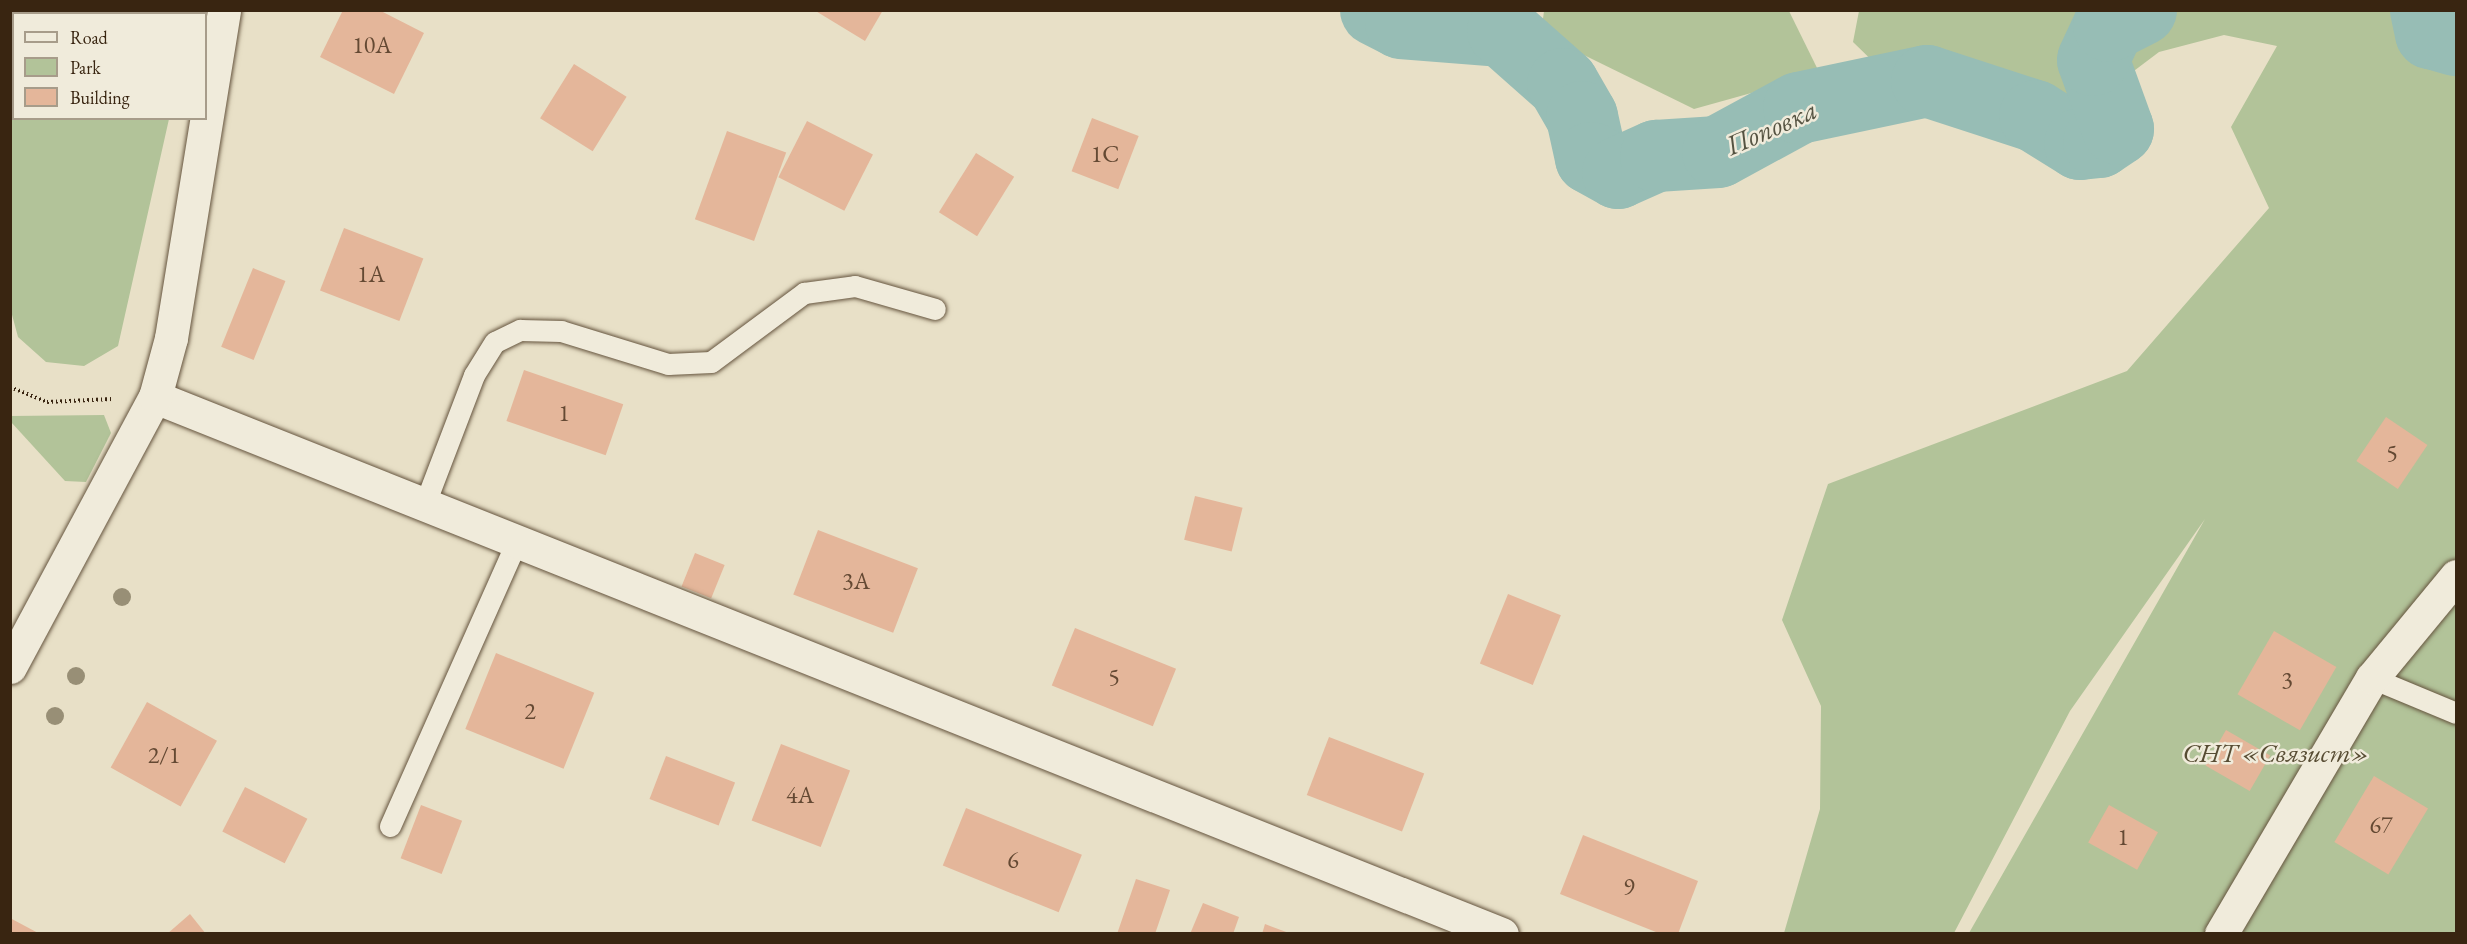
<!DOCTYPE html>
<meta charset="utf-8">
<style>
body{margin:0}
#map{position:relative;width:2467px;height:944px;overflow:hidden;background:#e8e0c7;font-family:"EB Garamond",serif}
div>[style]{position:absolute}
.green>*{inset:0;background:#b2c399}
.river>*{height:72px;margin:-36px;padding:0 36px;transform-origin:36px;border-radius:36px;background:#97bdb5}
.building>*{inset:0;background:#e4b69a;transform-origin:0 0}
.path>*{height:4px;margin-top:-2px;transform-origin:0;background:repeating-linear-gradient(90deg,#392511 0 1.5px,transparent 0 4.5px)}
.roads{filter:drop-shadow(0 0 2px #65543e) drop-shadow(0 0 2px #65543e)}
.service>*{height:21px;margin:-10.5px;padding:0 10.5px;transform-origin:10.5px;border-radius:10.5px;background:#f0ebdb}
.minor>*{height:33px;margin:-16.5px;padding:0 16.5px;transform-origin:16.5px;border-radius:16.5px;background:#f0ebdb}
.trees>*{width:18px;height:18px;margin:-9px;border-radius:50%;background:#988f76}
span{translate:-50% -50%;white-space:nowrap;text-align:center;line-height:1.15;-webkit-text-stroke:5px #f0ebdb;paint-order:stroke}
.number-label{font-size:24px;color:#644933}
.number-label span{-webkit-text-stroke-width:0}
.park-label{font-size:27px;color:#574c33;font-style:italic}
.water-label{font-size:28px;color:#555342;font-style:italic}
.frame{position:absolute;inset:0;border:12px solid #392511;pointer-events:none}
.legend{position:absolute;left:12px;top:12px;width:195px;height:108px;box-sizing:border-box;background:#f0ebdb;border:2px solid #a79c8a;margin:0;padding:8px 10px;list-style:none;font-size:18px;color:#392511}
.legend li{display:flex;align-items:center;gap:12px;height:30px}
.legend b{width:30px;border:2px solid #a79c8a}
</style>
<div id="map">
<div class="green">
<div style="clip-path:polygon(10px 11px,188px 11px,14px 14px,14px 118px,169px 119px,118px 346px,84px 366px,46px 362px,18px 337px,11px 311px)"></div>
<div style="clip-path:polygon(1544px 11px,1789px 11px,1820px 74px,1694px 109px,1541px 34px)"></div>
<div style="clip-path:polygon(1859px 11px,2391px 11px,2416px 40px,2456px 26px,2456px 933px,1969px 933px,2205px 519px,2070px 711px,1954px 933px,1784px 933px,1820px 809px,1821px 706px,1782px 620px,1828px 484px,2127px 371px,2269px 208px,2231px 127px,2277px 46px,2224px 35px,2159px 52px,2057px 129px,1980px 128px,1889px 77px,1853px 42px)"></div>
<div style="clip-path:polygon(104px 415px,111px 433px,86px 482px,65px 481px,11px 422px,11px 416px)"></div>
</div>
<div class="river">
<div style="left:1376px;top:10px;width:28px;rotate:27deg"></div>
<div style="left:1401px;top:23px;width:102px;rotate:4.5deg"></div>
<div style="left:1503px;top:31px;width:80px;rotate:41.5deg"></div>
<div style="left:1563px;top:84px;width:38px;rotate:60deg"></div>
<div style="left:1582px;top:117px;width:42px;rotate:77.6deg"></div>
<div style="left:1591px;top:158px;width:31px;rotate:29deg"></div>
<div style="left:1618px;top:173px;width:42px;rotate:-24.1deg"></div>
<div style="left:1656px;top:156px;width:62px;rotate:-3.7deg"></div>
<div style="left:1718px;top:152px;width:92px;rotate:-28.5deg"></div>
<div style="left:1799px;top:108px;width:131px;rotate:-11.9deg"></div>
<div style="left:1927px;top:81px;width:114px;rotate:18deg"></div>
<div style="left:2035px;top:116px;width:53px;rotate:31.9deg"></div>
<div style="left:2080px;top:144px;width:19px;rotate:-6deg"></div>
<div style="left:2099px;top:142px;width:23px;rotate:-34deg"></div>
<div style="left:2118px;top:129px;width:73px;rotate:-109.9deg"></div>
<div style="left:2093px;top:60px;width:38px;rotate:-65deg"></div>
<div style="left:2109px;top:26px;width:36px;rotate:-27deg"></div>
<div style="left:2426px;top:10px;width:24px;rotate:78deg"></div>
<div style="left:2431px;top:33px;width:26px;rotate:16deg"></div>
</div>
<div class="building">
<div style="clip-path:polygon(343px 10px,379px 10px,424px 33px,394px 94px,320px 57px)"></div>
<div style="clip-path:polygon(814px 10px,883px 10px,865px 41px)"></div>
<div style="left:574px;top:64px;width:62px;height:64px;rotate:32deg"></div>
<div style="left:1092px;top:118px;width:50px;height:57px;rotate:21deg"></div>
<div style="left:807px;top:121px;width:74px;height:63px;rotate:27deg"></div>
<div style="left:727px;top:131px;width:63px;height:94px;rotate:20deg"></div>
<div style="left:976px;top:153px;width:45px;height:70px;rotate:32deg"></div>
<div style="left:344px;top:228px;width:85px;height:67px;rotate:21deg"></div>
<div style="left:253px;top:268px;width:35px;height:85px;rotate:22deg"></div>
<div style="left:524px;top:370px;width:105px;height:54px;rotate:19deg"></div>
<div style="left:2386px;top:417px;width:50px;height:53px;rotate:34deg"></div>
<div style="left:1195px;top:496px;width:49px;height:45px;rotate:14deg"></div>
<div style="left:818px;top:530px;width:107px;height:69px;rotate:21deg"></div>
<div style="left:695px;top:553px;width:32px;height:36px;rotate:22deg"></div>
<div style="left:1508px;top:594px;width:57px;height:75px;rotate:22deg"></div>
<div style="left:1075px;top:628px;width:109px;height:62px;rotate:22deg"></div>
<div style="left:2274px;top:631px;width:72px;height:73px;rotate:30deg"></div>
<div style="left:496px;top:653px;width:106px;height:82px;rotate:22deg"></div>
<div style="left:147px;top:702px;width:80px;height:75px;rotate:29deg"></div>
<div style="left:2226px;top:730px;width:51px;height:41px;rotate:30deg"></div>
<div style="left:1329px;top:737px;width:102px;height:62px;rotate:21deg"></div>
<div style="left:781px;top:744px;width:74px;height:82px;rotate:21deg"></div>
<div style="left:666px;top:756px;width:74px;height:46px;rotate:21deg"></div>
<div style="left:2374px;top:776px;width:63px;height:77px;rotate:31deg"></div>
<div style="left:245px;top:787px;width:70px;height:50px;rotate:27deg"></div>
<div style="left:421px;top:805px;width:44px;height:57px;rotate:21deg"></div>
<div style="left:2109px;top:805px;width:56px;height:43px;rotate:29deg"></div>
<div style="left:966px;top:808px;width:125px;height:62px;rotate:22deg"></div>
<div style="clip-path:polygon(1583px 835px,1698px 881px,1678px 934px,1661px 934px,1560px 894px)"></div>
<div style="clip-path:polygon(1136px 879px,1170px 890px,1155px 934px,1117px 934px)"></div>
<div style="clip-path:polygon(1203px 903px,1239px 917px,1233px 934px,1190px 934px)"></div>
<div style="clip-path:polygon(190px 914px,206px 934px,167px 934px)"></div>
<div style="clip-path:polygon(10px 918px,40px 934px,10px 934px)"></div>
<div style="clip-path:polygon(1265px 924px,1289px 933px,1289px 934px,1262px 934px)"></div>
</div>
<div class="path">
<div style="left:10px;top:387px;width:40px;rotate:22deg"></div>
<div style="left:47px;top:402px;width:65px;rotate:-2.6deg"></div>
</div>
<div class="roads">
<div class="service">
<div style="left:424px;top:506px;width:140px;rotate:-69.1deg"></div>
<div style="left:474px;top:375px;width:39px;rotate:-58deg"></div>
<div style="left:495px;top:342px;width:28px;rotate:-26deg"></div>
<div style="left:520px;top:330px;width:41px;rotate:1.4deg"></div>
<div style="left:561px;top:331px;width:112px;rotate:17.1deg"></div>
<div style="left:668px;top:364px;width:43px;rotate:-2.7deg"></div>
<div style="left:711px;top:362px;width:116px;rotate:-36.6deg"></div>
<div style="left:804px;top:293px;width:51px;rotate:-7.8deg"></div>
<div style="left:855px;top:286px;width:83px;rotate:16deg"></div>
<div style="left:2372px;top:678px;width:91px;rotate:22.6deg"></div>
<div style="left:390px;top:826px;width:310px;rotate:-66deg"></div>
</div>
<div class="minor">
<div style="left:155px;top:397px;width:1450px;rotate:21.74deg"></div>
<div style="left:10px;top:667px;width:306px;rotate:-61.8deg"></div>
<div style="left:155px;top:397px;width:61px;rotate:-74.8deg"></div>
<div style="left:171px;top:338px;width:332px;rotate:-80.8deg"></div>
<div style="left:2221px;top:934px;width:297px;rotate:-59.5deg"></div>
<div style="left:2372px;top:678px;width:132px;rotate:-50.5deg"></div>
</div>
</div>
<div class="trees">
<div style="left:122px;top:597px"></div>
<div style="left:76px;top:676px"></div>
<div style="left:55px;top:716px"></div>
</div>
<div class="number-label">
<span style="left:372px;top:45px">10А</span>
<span style="left:1105px;top:154px">1С</span>
<span style="left:371px;top:274px">1А</span>
<span style="left:564px;top:413px">1</span>
<span style="left:2392px;top:453px">5</span>
<span style="left:856px;top:581px">3А</span>
<span style="left:1114px;top:677px">5</span>
<span style="left:2287px;top:680px">3</span>
<span style="left:530px;top:711px">2</span>
<span style="left:164px;top:755px">2/1</span>
<span style="left:800px;top:795px">4А</span>
<span style="left:2381px;top:825px">67</span>
<span style="left:2123px;top:837px">1</span>
<span style="left:1013px;top:860px">6</span>
<span style="left:1629px;top:887px">9</span>
</div>
<div class="park-label">
<span style="left:2276px;top:753px">СНТ «Связист»</span>
</div>
<div class="water-label">
<span style="left:1771px;top:127px;rotate:-24deg">Поповка</span>
</div>
<div class="frame"></div>
<ul class="legend">
<li><b style="height:8px;background:#f0ebdb"></b>Road</li>
<li><b style="height:16px;background:#b2c399"></b>Park</li>
<li><b style="height:16px;background:#e4b69a"></b>Building</li>
</ul>
</div>
